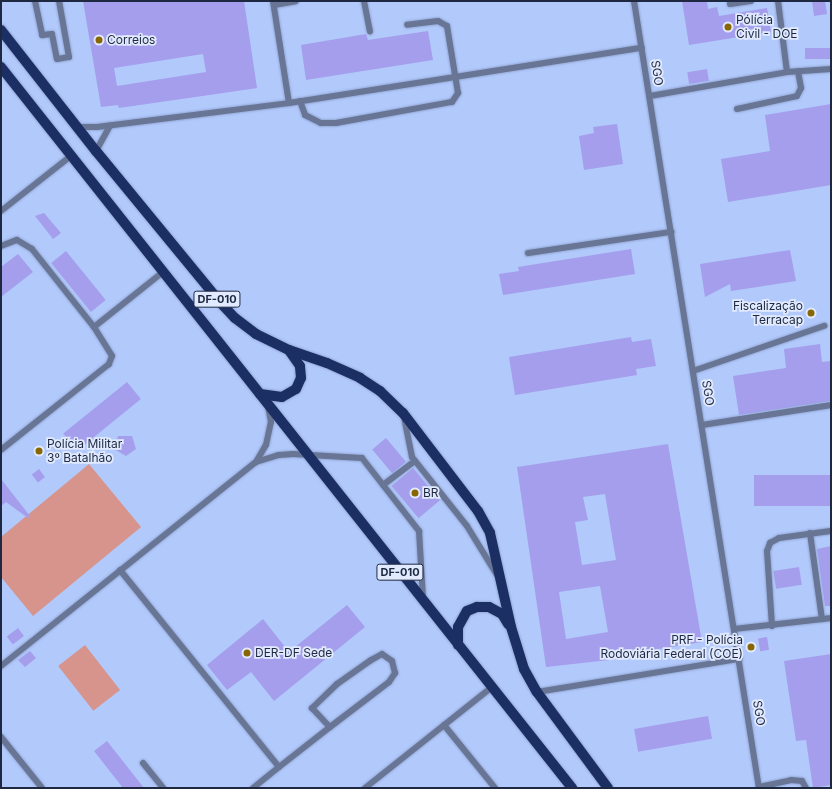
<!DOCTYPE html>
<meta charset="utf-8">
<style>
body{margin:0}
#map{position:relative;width:832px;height:789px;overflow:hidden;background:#b2c9fc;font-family:Inter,sans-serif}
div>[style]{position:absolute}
.green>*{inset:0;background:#d7948c;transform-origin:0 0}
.building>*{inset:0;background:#a49eed;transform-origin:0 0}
.roads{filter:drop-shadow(0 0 1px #91a6d3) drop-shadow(0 0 1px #91a6d3)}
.lane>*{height:6px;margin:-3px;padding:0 3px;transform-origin:3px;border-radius:3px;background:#687594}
.primary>*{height:10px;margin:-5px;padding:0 5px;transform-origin:5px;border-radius:5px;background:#1c2f64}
.dots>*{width:11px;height:11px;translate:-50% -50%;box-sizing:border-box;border:2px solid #e1eafe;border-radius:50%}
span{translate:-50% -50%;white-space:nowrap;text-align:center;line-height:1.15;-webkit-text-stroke:3.5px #e1eafe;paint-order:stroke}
.shield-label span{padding:1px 3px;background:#e1eafe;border:1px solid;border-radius:3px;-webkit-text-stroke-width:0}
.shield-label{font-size:11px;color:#1e2941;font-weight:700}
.poi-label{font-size:12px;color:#1e2941}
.left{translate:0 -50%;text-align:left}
.right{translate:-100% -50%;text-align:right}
.street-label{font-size:12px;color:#1e2941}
.frame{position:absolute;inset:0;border:2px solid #1e2941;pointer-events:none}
</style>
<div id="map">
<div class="green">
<div style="clip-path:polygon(89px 464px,141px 527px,33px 616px,1px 577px,1px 537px)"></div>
<div style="left:85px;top:645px;width:57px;height:34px;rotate:52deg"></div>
</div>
<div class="building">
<div style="clip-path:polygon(evenodd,83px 1px,244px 1px,257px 88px,119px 108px,118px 105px,101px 107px,83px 1px,203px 54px,206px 72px,117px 86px,114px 68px,203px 54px)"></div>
<div style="clip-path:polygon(682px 1px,707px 1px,708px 9px,717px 7px,719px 16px,767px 8px,771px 32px,689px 45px)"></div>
<div style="clip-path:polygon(812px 1px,825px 1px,827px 14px,814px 16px)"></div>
<div style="clip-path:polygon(428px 31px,433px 60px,306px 80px,301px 45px,366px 34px,368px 40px)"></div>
<div style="left:831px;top:48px;width:11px;height:26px;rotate:90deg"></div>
<div style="left:707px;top:69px;width:12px;height:20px;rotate:81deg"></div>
<div style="clip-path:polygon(831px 104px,831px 185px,728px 202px,721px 159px,770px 151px,765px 115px)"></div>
<div style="clip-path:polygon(617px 124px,623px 164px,584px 170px,579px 136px,594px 133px,593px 127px)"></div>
<div style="clip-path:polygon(44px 213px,61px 233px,53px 239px,35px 216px)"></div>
<div style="clip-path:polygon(631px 249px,635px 274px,503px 295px,499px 274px,519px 271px,518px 267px)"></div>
<div style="clip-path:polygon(790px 250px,796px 281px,731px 291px,730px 284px,705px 297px,700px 264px)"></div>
<div style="left:66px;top:251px;width:63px;height:19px;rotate:51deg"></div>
<div style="clip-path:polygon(18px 254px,33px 272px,1px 297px,1px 267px)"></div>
<div style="clip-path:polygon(631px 337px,632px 342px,651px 339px,656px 366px,636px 369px,637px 375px,515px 395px,509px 357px)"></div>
<div style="clip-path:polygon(820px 344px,822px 362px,831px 361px,831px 401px,739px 415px,733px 376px,786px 368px,784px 349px)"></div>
<div style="left:127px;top:382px;width:22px;height:82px;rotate:51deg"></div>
<div style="clip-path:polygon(118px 436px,132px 436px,136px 449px,126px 456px,114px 449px)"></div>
<div style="left:386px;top:438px;width:31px;height:18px;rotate:50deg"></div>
<div style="clip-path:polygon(evenodd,668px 444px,702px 642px,608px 657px,609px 660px,546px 667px,517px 467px,668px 444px,605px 494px,616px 560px,582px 565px,575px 522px,588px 520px,583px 497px,605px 494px,668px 444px,600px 586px,608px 632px,566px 639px,559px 592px,600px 586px)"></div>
<div style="left:413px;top:468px;width:42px;height:28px;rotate:50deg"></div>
<div style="left:39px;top:469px;width:10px;height:9px;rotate:53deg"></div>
<div style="left:831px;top:475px;width:31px;height:77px;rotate:90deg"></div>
<div style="clip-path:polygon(1px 479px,30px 516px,28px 518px,6px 502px,1px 506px)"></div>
<div style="clip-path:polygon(831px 546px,831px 606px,825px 606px,817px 549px)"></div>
<div style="left:799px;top:567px;width:18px;height:26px;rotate:81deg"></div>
<div style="clip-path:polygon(347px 605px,365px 627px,274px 701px,251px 672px,227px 690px,207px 665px,263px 619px,289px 652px)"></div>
<div style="left:18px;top:628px;width:10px;height:14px;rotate:53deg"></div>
<div style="left:767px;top:637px;width:13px;height:9px;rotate:81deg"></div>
<div style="clip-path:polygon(30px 651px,36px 658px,25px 667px,18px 660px)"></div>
<div style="clip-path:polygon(831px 654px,831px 785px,813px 788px,806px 740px,796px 741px,784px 661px)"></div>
<div style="left:708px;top:716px;width:23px;height:75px;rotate:80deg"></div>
<div style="clip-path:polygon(107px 741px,144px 788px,123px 788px,94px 751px)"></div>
</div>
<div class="roads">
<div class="lane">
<div style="left:35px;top:1px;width:35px;rotate:78deg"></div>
<div style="left:42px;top:35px;width:10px;rotate:-6deg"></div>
<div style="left:52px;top:34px;width:25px;rotate:79deg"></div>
<div style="left:57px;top:59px;width:12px;rotate:-9deg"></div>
<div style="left:69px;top:57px;width:57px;rotate:-100.1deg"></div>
<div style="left:273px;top:1px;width:103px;rotate:81.1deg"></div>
<div style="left:364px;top:1px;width:31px;rotate:79deg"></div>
<div style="left:634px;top:1px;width:797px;rotate:80.98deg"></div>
<div style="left:730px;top:4px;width:21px;rotate:-8deg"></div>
<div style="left:274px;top:5px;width:22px;rotate:-10deg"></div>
<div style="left:787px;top:72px;width:44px;rotate:-3.9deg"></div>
<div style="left:650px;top:96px;width:139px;rotate:-9.9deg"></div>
<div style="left:787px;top:72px;width:72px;rotate:-97.2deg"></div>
<div style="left:300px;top:101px;width:15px;rotate:70deg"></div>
<div style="left:305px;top:115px;width:18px;rotate:27deg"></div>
<div style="left:321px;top:123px;width:15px"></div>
<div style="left:336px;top:123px;width:118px;rotate:-10.3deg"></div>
<div style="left:452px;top:102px;width:11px;rotate:-56deg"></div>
<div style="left:458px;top:93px;width:68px;rotate:-99.3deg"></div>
<div style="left:447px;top:26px;width:10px;rotate:-151deg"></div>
<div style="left:438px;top:21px;width:31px;rotate:173deg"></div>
<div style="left:737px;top:109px;width:61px;rotate:-12.2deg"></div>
<div style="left:797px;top:96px;width:9px;rotate:-63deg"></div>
<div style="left:801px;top:88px;width:17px;rotate:-100deg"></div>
<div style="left:78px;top:127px;width:19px"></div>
<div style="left:97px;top:127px;width:193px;rotate:-7.1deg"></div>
<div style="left:289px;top:103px;width:357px;rotate:-8.9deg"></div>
<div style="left:96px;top:151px;width:29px;rotate:-61deg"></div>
<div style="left:1px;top:211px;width:89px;rotate:-38.2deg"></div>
<div style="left:1px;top:246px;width:17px;rotate:-21deg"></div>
<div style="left:17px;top:240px;width:17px;rotate:31deg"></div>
<div style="left:32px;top:249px;width:100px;rotate:51.5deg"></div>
<div style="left:94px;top:327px;width:34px;rotate:58deg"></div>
<div style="left:112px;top:356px;width:9px;rotate:111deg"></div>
<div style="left:109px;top:364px;width:138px;rotate:141.5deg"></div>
<div style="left:528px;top:253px;width:145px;rotate:-8.4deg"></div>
<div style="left:94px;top:327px;width:88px;rotate:-38.6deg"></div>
<div style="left:693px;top:371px;width:139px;rotate:-19deg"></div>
<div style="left:404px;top:417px;width:41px;rotate:78.7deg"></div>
<div style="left:412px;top:457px;width:88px;rotate:51.4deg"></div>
<div style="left:467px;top:526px;width:57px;rotate:58.5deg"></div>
<div style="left:702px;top:425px;width:131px;rotate:-8.8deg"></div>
<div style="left:256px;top:462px;width:24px;rotate:-17deg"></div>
<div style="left:279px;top:455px;width:14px;rotate:-4deg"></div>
<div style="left:293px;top:454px;width:69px;rotate:3.3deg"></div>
<div style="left:362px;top:458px;width:93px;rotate:52deg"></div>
<div style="left:419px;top:531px;width:68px;rotate:86.6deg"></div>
<div style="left:383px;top:485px;width:40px;rotate:-37deg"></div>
<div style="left:810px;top:533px;width:87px;rotate:82.1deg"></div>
<div style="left:120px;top:570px;width:253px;rotate:51.1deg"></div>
<div style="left:279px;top:767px;width:65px;rotate:-38.1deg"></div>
<div style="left:330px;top:727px;width:74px;rotate:-37.3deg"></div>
<div style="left:389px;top:682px;width:11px;rotate:-56deg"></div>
<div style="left:395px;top:673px;width:12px;rotate:-104deg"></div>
<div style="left:392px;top:661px;width:12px;rotate:-145deg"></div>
<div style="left:382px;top:654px;width:13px;rotate:151deg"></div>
<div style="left:371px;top:660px;width:42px;rotate:144.8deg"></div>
<div style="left:337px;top:684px;width:35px;rotate:136deg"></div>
<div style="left:312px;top:708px;width:26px;rotate:47deg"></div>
<div style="left:772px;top:626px;width:75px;rotate:-93.8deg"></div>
<div style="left:767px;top:551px;width:9px;rotate:-69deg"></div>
<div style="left:770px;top:543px;width:10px;rotate:-29deg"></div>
<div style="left:779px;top:538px;width:52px;rotate:-7.7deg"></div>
<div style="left:734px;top:629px;width:98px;rotate:-6.5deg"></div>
<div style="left:1px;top:666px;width:327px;rotate:-38.7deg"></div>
<div style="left:256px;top:462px;width:20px;rotate:-60deg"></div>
<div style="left:266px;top:445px;width:24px;rotate:-78deg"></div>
<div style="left:271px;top:422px;width:15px;rotate:-101deg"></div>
<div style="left:537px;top:692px;width:205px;rotate:-9.3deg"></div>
<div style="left:444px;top:725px;width:81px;rotate:51deg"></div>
<div style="left:1px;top:737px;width:65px;rotate:51.2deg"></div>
<div style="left:143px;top:763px;width:32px;rotate:51deg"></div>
<div style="left:759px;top:787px;width:33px;rotate:-12deg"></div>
<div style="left:791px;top:780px;width:11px;rotate:5deg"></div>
<div style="left:802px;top:781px;width:8px;rotate:60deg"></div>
<div style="left:253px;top:788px;width:33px;rotate:-39deg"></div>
<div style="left:365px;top:788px;width:162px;rotate:-38.5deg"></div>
</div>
<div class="primary">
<div style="left:1px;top:30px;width:154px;rotate:51.9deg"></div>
<div style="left:96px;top:151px;width:194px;rotate:50.6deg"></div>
<div style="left:219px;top:301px;width:23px;rotate:47deg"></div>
<div style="left:235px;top:318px;width:26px;rotate:37deg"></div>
<div style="left:256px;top:334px;width:37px;rotate:26deg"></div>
<div style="left:289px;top:350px;width:40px;rotate:18.9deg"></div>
<div style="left:327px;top:363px;width:36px;rotate:24deg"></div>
<div style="left:360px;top:378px;width:24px;rotate:33deg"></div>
<div style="left:380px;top:391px;width:32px;rotate:44deg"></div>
<div style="left:403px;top:413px;width:123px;rotate:52.6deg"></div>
<div style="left:478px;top:511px;width:25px;rotate:61deg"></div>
<div style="left:490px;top:533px;width:96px;rotate:77.4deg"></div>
<div style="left:511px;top:627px;width:44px;rotate:72.8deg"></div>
<div style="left:524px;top:669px;width:26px;rotate:61deg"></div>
<div style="left:537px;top:692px;width:119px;rotate:53.5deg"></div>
<div style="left:1px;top:67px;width:920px;rotate:51.62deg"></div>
<div style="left:260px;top:394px;width:22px;rotate:8deg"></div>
<div style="left:282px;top:397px;width:16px;rotate:-30deg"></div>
<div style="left:296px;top:389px;width:12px;rotate:-66deg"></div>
<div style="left:301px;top:378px;width:12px;rotate:-95deg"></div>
<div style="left:300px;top:366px;width:19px;rotate:-125deg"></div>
<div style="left:458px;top:645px;width:18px;rotate:-90deg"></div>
<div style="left:458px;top:627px;width:18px;rotate:-61deg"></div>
<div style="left:467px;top:611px;width:11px;rotate:-22deg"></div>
<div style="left:477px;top:607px;width:12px"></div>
<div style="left:489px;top:607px;width:15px;rotate:28deg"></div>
<div style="left:502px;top:614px;width:12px;rotate:59deg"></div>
</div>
</div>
<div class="dots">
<div style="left:728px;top:27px;background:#886702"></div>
<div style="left:99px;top:40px;background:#886702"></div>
<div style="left:811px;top:313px;background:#886702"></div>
<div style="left:39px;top:451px;background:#886702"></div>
<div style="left:415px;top:493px;background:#886702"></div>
<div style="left:751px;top:647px;background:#886702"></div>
<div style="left:247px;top:653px;background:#886702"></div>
</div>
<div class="shield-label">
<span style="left:217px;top:299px">DF-010</span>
<span style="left:400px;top:572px">DF-010</span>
</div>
<div class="poi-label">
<span class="left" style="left:736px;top:27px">Pólícia<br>Civil - DOE</span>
<span class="left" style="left:107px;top:40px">Correios</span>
<span class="right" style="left:803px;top:313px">Fiscalização<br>Terracap</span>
<span class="left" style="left:47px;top:451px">Polícia Militar<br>3º Batalhão</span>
<span class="left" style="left:423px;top:493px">BR</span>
<span class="right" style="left:743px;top:647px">PRF - Polícia<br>Rodoviária Federal (COE)</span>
<span class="left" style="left:255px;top:653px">DER-DF Sede</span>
</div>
<div class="street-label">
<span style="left:657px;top:73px;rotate:81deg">SGO</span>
<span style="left:708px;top:393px;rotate:81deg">SGO</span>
<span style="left:759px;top:713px;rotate:81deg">SGO</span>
</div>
<div class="frame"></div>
</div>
